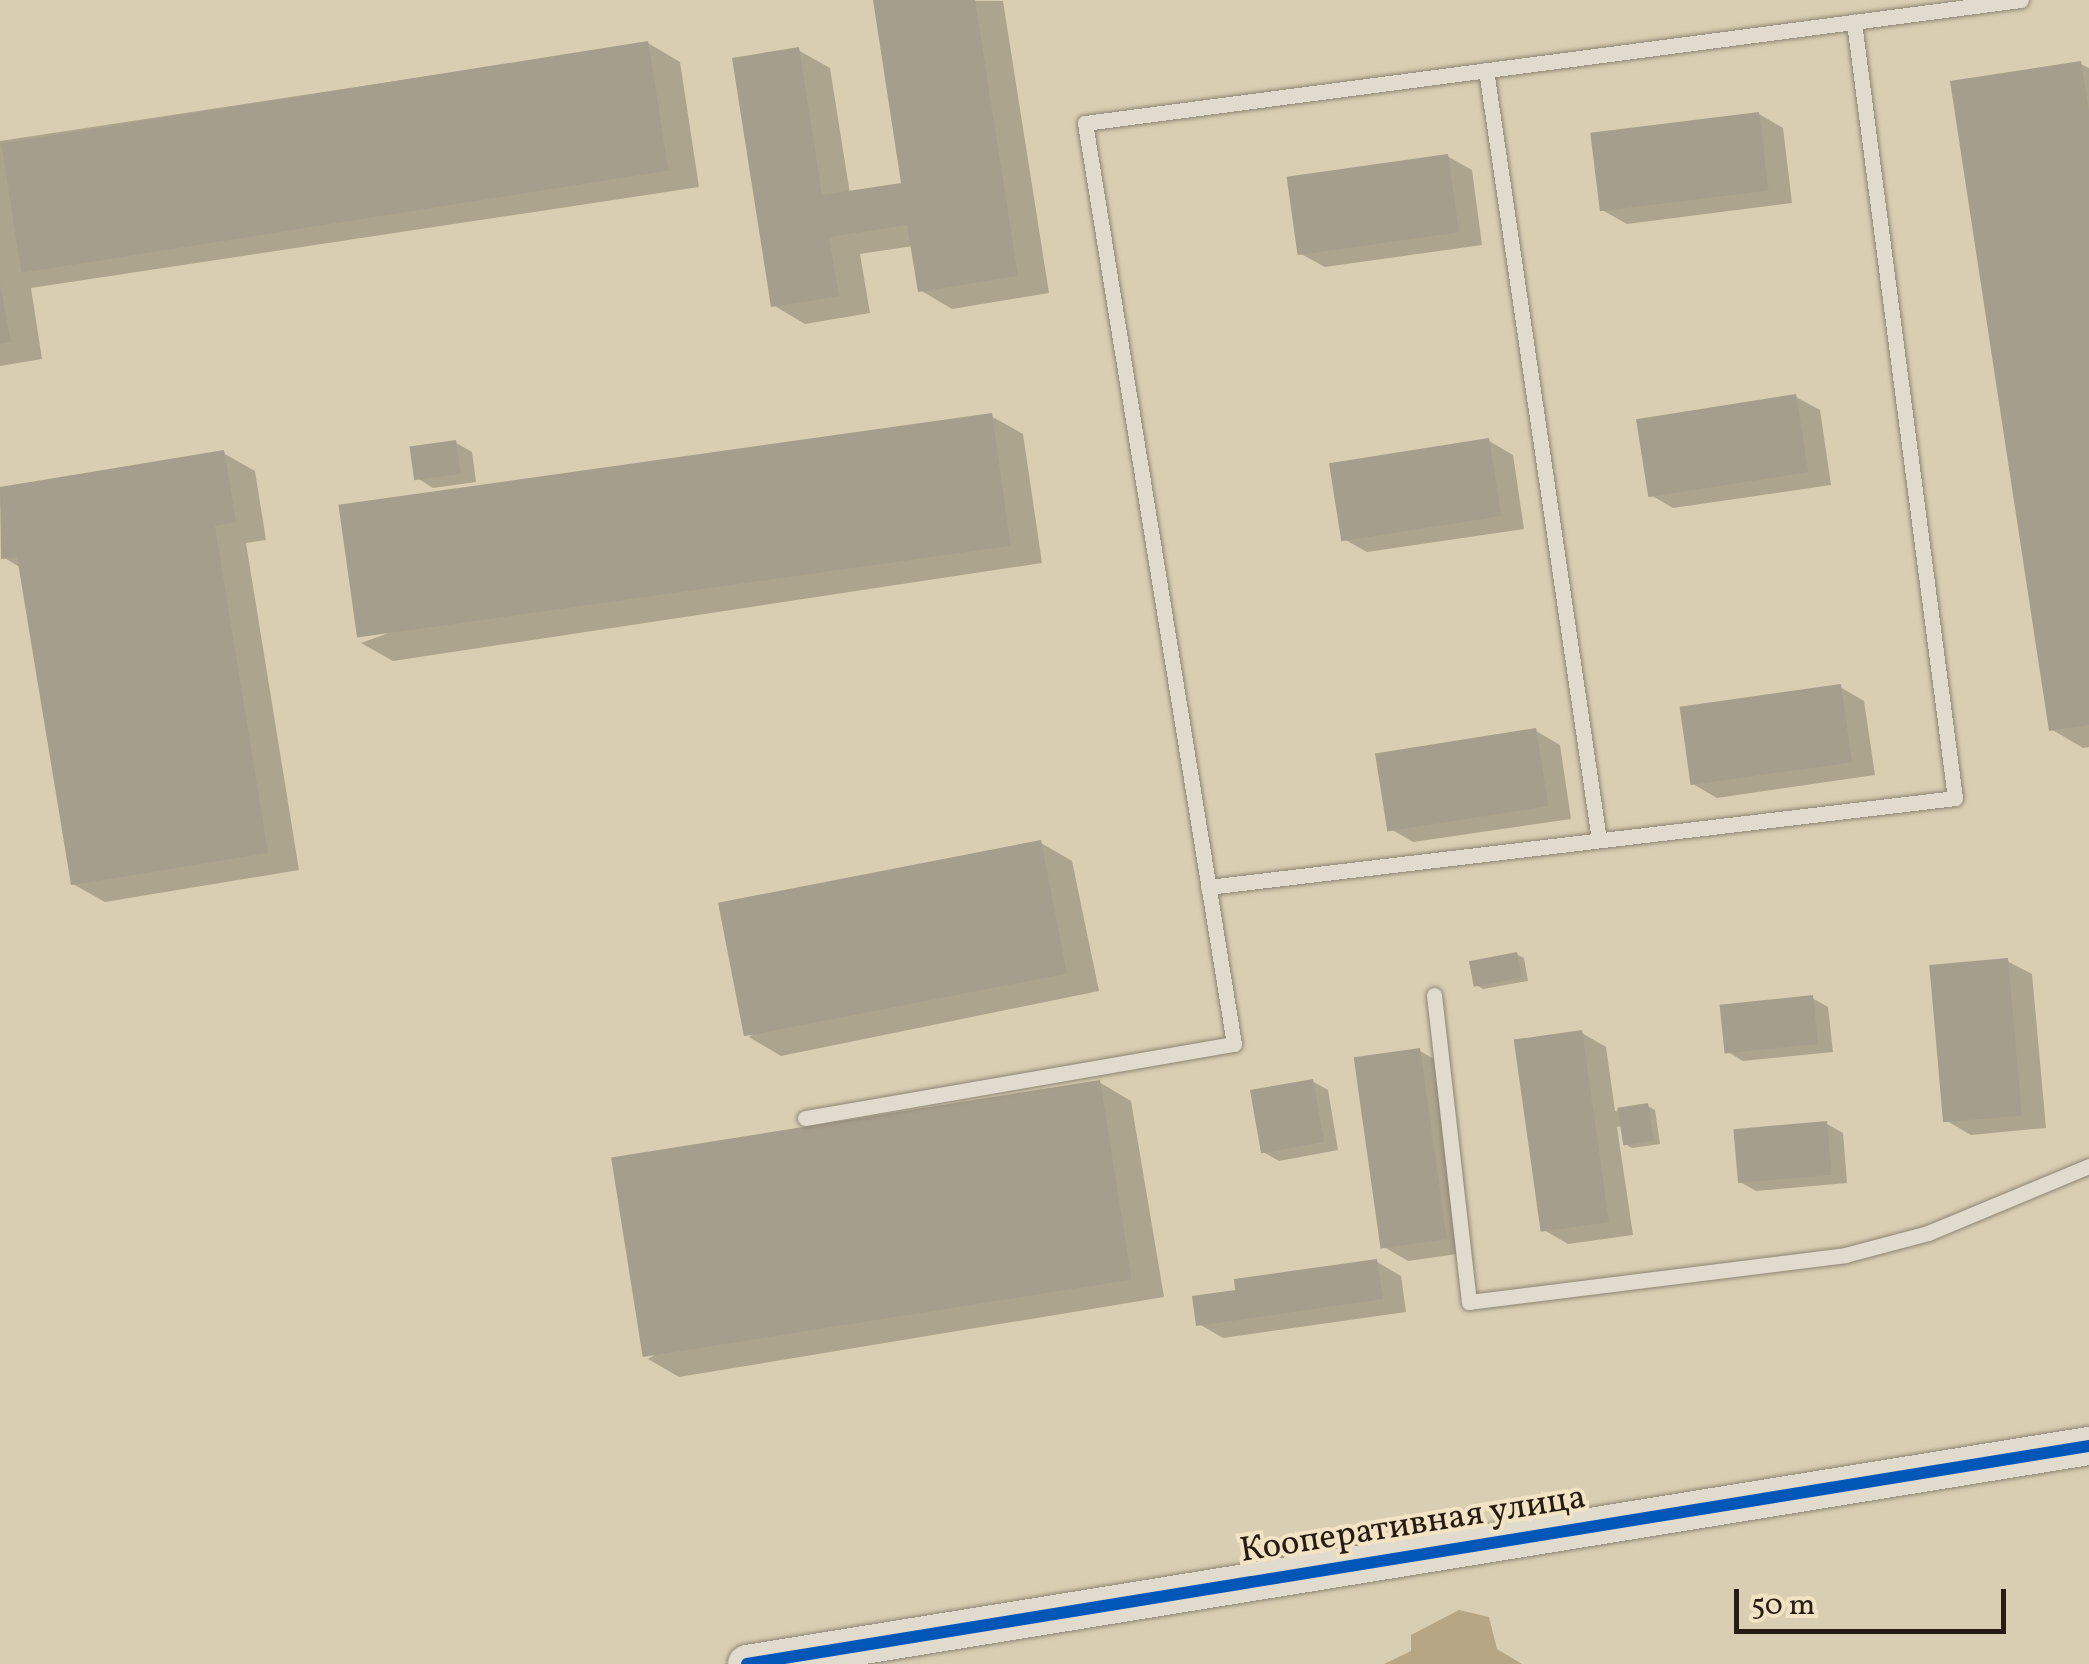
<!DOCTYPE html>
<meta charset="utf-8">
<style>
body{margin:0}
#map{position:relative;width:2089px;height:1664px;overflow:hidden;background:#d9ceb2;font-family:Vollkorn,serif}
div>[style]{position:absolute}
.water>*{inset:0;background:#b6a684}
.shadow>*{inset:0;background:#0003}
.building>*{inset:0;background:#a69e8c;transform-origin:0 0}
.roads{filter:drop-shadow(0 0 2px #8c8474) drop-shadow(0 0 2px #8c8474)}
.service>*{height:15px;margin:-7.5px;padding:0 7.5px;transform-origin:7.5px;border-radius:7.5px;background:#e1dbcd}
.tertiary>*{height:38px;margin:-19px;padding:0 19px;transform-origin:19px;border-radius:19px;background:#e1dbcd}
.cycleway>*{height:12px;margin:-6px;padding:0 6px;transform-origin:6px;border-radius:6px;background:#0057b8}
span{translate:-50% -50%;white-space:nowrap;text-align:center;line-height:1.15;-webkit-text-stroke:8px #f1e3c3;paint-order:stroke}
.street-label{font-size:35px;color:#271c13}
.scale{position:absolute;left:1734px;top:1589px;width:272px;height:45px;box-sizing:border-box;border:5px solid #271c13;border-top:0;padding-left:12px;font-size:30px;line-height:35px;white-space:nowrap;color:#271c13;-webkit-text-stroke:8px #f1e3c3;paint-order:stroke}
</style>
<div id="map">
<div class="water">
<div style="clip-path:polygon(1459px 1610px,1489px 1617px,1497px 1649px,1522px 1664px,1384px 1664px,1411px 1651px,1411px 1635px)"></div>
</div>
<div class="shadow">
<div style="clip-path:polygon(875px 0,1003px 1px,1049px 293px,952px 309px,920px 290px,913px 246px,860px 254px,870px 313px,805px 324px,773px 305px,798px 50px,830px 68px,850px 194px,904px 185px)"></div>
<div style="clip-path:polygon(648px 43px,680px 62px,699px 187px,31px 288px,42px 359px,0 366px,0 141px)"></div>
<div style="clip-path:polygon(2081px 64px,2089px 68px,2089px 747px,2083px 748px,2051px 729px)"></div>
<div style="clip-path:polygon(1759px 114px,1783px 128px,1792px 203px,1627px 224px,1602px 210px)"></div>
<div style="clip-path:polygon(1447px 156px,1472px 170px,1482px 245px,1325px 267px,1301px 254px)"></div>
<div style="clip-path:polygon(1796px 397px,1820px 410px,1831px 485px,1673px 508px,1649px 494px)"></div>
<div style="clip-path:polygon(991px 416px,1023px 434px,1042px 563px,393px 661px,361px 643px)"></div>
<div style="clip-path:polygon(1489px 441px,1513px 455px,1524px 529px,1367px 552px,1342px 538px)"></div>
<div style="clip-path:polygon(456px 443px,472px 452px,476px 482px,433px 488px,417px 478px)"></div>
<div style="clip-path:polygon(223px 453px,255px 471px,266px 540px,246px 543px,299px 870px,105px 902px,73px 884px,21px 568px,3px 557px,0 489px)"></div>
<div style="clip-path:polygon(1840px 687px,1864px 701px,1875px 775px,1717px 798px,1693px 784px)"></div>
<div style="clip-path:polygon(1536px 731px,1560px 745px,1571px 819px,1413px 842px,1389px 828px)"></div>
<div style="clip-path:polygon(1041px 843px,1072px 861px,1099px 991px,781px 1056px,749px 1037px)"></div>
<div style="clip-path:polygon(1516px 954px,1524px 958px,1528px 981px,1483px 989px,1476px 985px)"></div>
<div style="clip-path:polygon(2007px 961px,2032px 974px,2046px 1128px,1971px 1135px,1947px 1121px)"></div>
<div style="clip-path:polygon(1812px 998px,1828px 1007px,1833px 1052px,1743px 1061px,1728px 1052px)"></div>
<div style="clip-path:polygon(1582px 1033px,1606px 1047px,1615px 1111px,1648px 1106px,1655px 1110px,1660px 1144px,1632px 1148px,1625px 1144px,1622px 1126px,1617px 1127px,1633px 1235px,1568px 1244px,1544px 1230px)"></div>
<div style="clip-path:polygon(1420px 1051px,1444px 1065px,1471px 1252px,1408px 1261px,1384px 1247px)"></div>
<div style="clip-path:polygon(1312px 1081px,1328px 1090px,1338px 1150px,1279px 1161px,1263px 1152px)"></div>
<div style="clip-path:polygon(1099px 1082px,1131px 1101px,1164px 1297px,679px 1377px,648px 1359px)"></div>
<div style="clip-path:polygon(1827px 1124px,1843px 1133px,1847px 1183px,1756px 1191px,1740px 1182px)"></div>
<div style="clip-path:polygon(1377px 1262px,1401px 1276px,1406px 1312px,1223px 1338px,1199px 1324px,1238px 1292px)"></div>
</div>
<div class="building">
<div style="clip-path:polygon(873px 0,975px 0,1018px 276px,918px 292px,907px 225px,829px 237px,839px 296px,771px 307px,732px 58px,799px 47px,822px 195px,901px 183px)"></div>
<div style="left:648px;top:41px;width:131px;height:655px;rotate:81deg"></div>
<div style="clip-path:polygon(2081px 61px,2089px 113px,2089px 725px,2049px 731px,1950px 81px)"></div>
<div style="left:1759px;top:112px;width:79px;height:170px;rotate:83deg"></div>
<div style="left:1448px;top:154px;width:79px;height:163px;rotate:82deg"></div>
<div style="clip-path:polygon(0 284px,11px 342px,0 344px)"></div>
<div style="left:1796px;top:394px;width:79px;height:162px;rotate:81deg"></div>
<div style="left:992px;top:413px;width:134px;height:660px;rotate:82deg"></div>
<div style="left:1489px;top:438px;width:79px;height:162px;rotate:81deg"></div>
<div style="left:456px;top:440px;width:34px;height:47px;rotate:82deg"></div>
<div style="clip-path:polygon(224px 450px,236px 522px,215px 526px,268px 853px,71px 885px,17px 557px,1px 559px,0 487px)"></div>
<div style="left:1841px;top:684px;width:79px;height:163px;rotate:82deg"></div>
<div style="left:1536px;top:728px;width:79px;height:163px;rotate:81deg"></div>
<div style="left:1041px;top:840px;width:136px;height:329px;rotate:79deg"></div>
<div style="left:1517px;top:952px;width:26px;height:49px;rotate:79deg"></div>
<div style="left:2008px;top:958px;width:158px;height:79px;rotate:85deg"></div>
<div style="left:1813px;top:995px;width:49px;height:94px;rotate:84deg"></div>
<div style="left:1582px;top:1030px;width:194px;height:69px;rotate:82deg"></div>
<div style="left:1420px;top:1048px;width:193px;height:67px;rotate:82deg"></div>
<div style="left:1313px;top:1079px;width:64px;height:64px;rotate:80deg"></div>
<div style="left:1100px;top:1080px;width:202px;height:495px;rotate:81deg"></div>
<div style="left:1648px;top:1103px;width:38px;height:31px;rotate:81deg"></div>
<div style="left:1827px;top:1121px;width:54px;height:94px;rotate:85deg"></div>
<div style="clip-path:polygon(1377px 1259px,1383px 1299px,1196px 1326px,1192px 1296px,1235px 1290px,1234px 1279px)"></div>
</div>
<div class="roads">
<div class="service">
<div style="left:1486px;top:70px;width:778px;rotate:81.65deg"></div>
<div style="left:1208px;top:887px;width:752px;rotate:-6.79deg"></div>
<div style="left:1955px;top:798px;width:783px;rotate:-97.42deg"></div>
<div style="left:1434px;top:995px;width:309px;rotate:83.5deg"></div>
<div style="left:1469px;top:1302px;width:379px;rotate:-7.1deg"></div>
<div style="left:1845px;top:1255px;width:86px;rotate:-14.8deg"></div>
<div style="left:1928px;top:1233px;width:174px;rotate:-22.6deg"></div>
<div style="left:805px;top:1118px;width:435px;rotate:-9.8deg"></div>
<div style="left:1234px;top:1044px;width:933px;rotate:-99.19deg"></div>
<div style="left:1085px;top:123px;width:944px;rotate:-7.49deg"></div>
</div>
<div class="tertiary">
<div style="left:747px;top:1664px;width:1360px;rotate:-9.23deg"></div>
</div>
</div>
<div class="cycleway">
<div style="left:747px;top:1664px;width:1360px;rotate:-9.23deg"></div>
</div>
<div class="street-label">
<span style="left:1413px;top:1525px;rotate:-9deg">Кооперативная улица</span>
</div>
<div class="scale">50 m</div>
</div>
